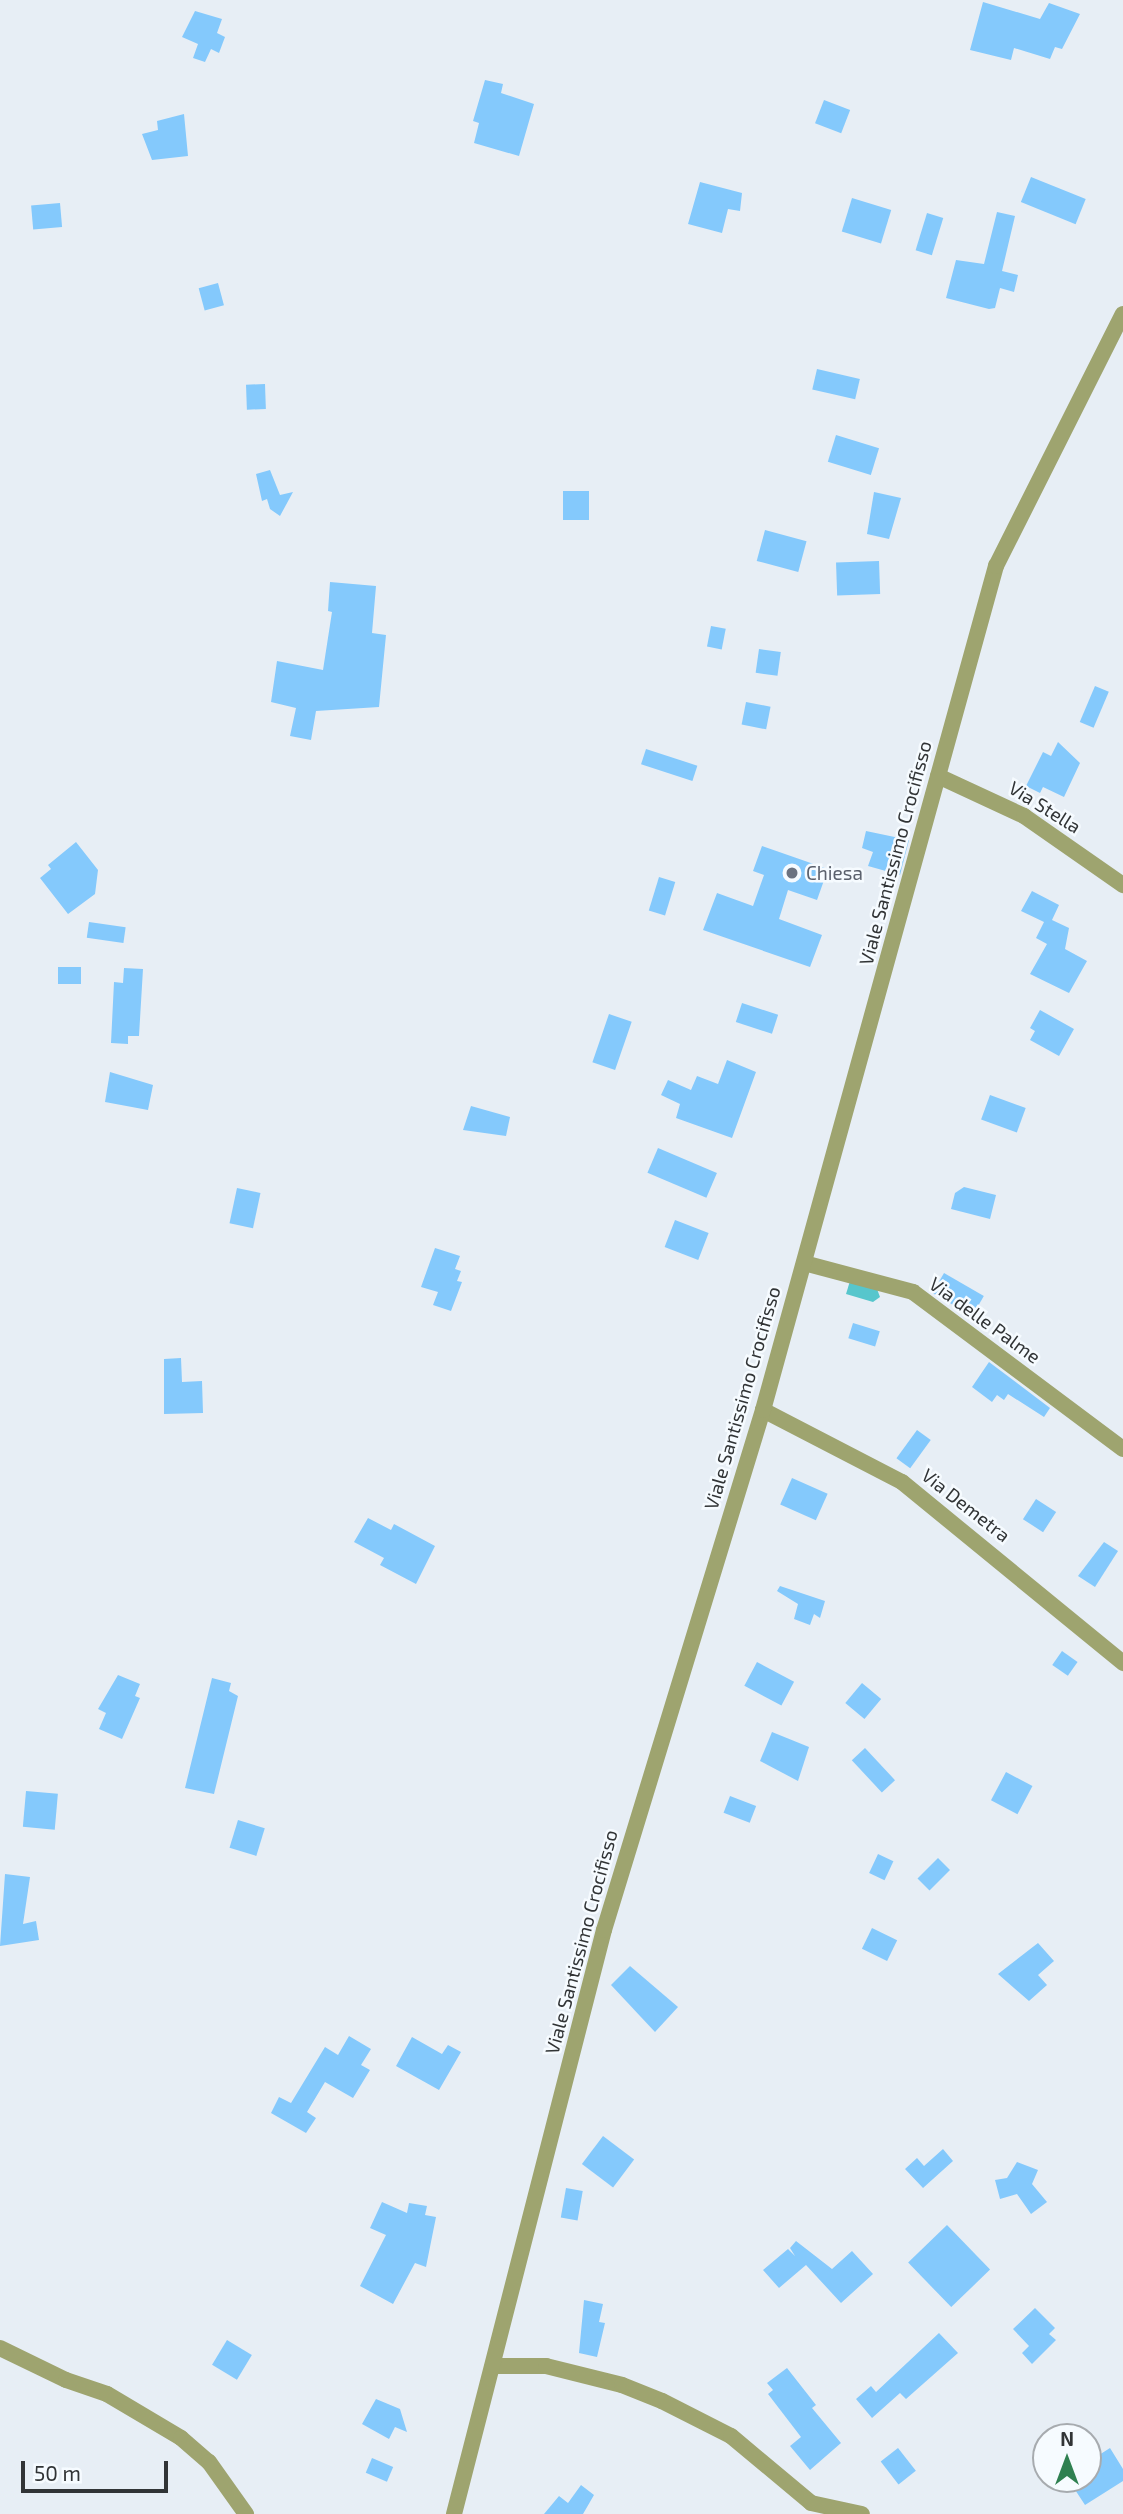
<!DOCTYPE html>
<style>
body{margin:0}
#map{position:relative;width:1123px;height:2514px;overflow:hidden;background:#e7eef5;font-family:"Exo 2",sans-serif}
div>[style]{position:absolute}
.water>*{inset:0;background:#57c6cc}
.building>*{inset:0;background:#84c9fc;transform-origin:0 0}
.minor>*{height:16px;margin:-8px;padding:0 8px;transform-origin:8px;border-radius:8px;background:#9ea46f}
.dots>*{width:19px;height:19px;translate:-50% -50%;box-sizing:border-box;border:4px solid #f6fbff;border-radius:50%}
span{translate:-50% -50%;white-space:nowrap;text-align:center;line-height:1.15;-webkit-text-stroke:5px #f6fbff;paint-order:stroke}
.street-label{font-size:19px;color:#313436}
.worship-label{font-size:19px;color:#5b616d}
.left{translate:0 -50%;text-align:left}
.north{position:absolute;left:1032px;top:2423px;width:70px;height:70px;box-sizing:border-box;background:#f6fbff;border:2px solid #a7abaf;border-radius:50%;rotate:0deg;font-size:19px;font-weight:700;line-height:28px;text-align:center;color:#313436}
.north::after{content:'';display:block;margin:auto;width:24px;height:32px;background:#2f8051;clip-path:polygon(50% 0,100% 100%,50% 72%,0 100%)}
.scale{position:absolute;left:21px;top:2461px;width:147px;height:32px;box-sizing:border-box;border:4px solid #313436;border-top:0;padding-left:9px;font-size:21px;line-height:24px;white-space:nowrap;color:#313436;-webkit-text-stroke:5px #f6fbff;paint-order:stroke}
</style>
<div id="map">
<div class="water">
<div style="clip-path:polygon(850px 1281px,877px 1289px,880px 1297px,873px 1302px,846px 1294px)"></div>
</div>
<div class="building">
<div style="clip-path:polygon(983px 2px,1040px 19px,1049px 3px,1080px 14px,1062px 49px,1055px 47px,1050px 59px,1014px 48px,1011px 60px,970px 50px)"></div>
<div style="clip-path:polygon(195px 11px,222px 19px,217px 33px,225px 37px,219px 53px,211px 49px,205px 62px,193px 58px,198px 44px,182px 37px)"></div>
<div style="clip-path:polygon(485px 80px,503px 84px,501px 93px,534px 104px,519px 156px,474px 143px,479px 123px,473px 121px)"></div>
<div style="left:824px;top:100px;width:28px;height:25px;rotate:21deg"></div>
<div style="clip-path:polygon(184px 114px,188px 156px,152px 160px,142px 134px,158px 130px,157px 121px)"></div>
<div style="left:1031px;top:177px;width:59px;height:27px;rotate:22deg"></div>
<div style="clip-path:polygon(700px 182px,742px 193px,740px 211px,728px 209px,722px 233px,688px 224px)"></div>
<div style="left:852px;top:198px;width:41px;height:35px;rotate:17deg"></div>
<div style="left:60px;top:203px;width:24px;height:29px;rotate:85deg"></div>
<div style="clip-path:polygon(997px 212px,1015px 216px,1002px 271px,1018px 275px,1014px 292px,1000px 288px,995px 308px,989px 309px,946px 298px,956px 260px,984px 264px)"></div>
<div style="left:927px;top:213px;width:17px;height:39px;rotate:17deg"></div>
<div style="left:218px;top:283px;width:23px;height:20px;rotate:75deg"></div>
<div style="left:817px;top:369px;width:44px;height:21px;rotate:13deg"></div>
<div style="left:265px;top:384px;width:25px;height:19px;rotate:88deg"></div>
<div style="left:836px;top:435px;width:45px;height:28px;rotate:17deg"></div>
<div style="clip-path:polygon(270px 470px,280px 495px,293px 492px,280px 516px,270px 509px,267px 499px,262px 501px,256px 474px)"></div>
<div style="left:563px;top:491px;width:26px;height:29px"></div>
<div style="clip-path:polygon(874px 492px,901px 498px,889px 539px,867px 534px)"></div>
<div style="left:765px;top:530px;width:43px;height:32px;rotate:15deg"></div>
<div style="left:879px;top:561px;width:33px;height:43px;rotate:88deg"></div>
<div style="clip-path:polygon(330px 582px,376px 586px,372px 633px,386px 635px,379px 707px,316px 711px,311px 740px,290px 736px,296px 708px,271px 702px,277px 661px,323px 670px,332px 612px,328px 611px)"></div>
<div style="left:711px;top:626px;width:15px;height:21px;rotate:11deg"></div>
<div style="left:759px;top:649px;width:22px;height:24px;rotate:8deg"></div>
<div style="left:1095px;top:686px;width:15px;height:39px;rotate:23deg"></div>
<div style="left:746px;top:702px;width:25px;height:23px;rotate:11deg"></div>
<div style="clip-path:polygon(1058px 742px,1080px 763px,1064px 797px,1043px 787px,1040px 793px,1026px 786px,1043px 752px,1051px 756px)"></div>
<div style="left:646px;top:749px;width:54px;height:16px;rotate:18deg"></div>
<div style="clip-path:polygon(866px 831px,909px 840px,900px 875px,868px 866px,873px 852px,862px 848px)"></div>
<div style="clip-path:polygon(76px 842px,98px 870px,95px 894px,68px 914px,40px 878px,51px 869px,48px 865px)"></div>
<div style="clip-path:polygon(762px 846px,828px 869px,817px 900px,788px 890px,779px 919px,822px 935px,810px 967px,703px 930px,717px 893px,753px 906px,764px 875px,753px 871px)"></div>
<div style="left:659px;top:877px;width:17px;height:35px;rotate:17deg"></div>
<div style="clip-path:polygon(1032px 891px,1059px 905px,1052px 920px,1069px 928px,1065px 949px,1087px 961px,1069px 993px,1030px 974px,1047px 944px,1036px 938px,1044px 922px,1021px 911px)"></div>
<div style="left:89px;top:922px;width:37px;height:16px;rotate:8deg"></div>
<div style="left:58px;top:967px;width:23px;height:17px"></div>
<div style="clip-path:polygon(124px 968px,143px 969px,139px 1036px,128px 1036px,128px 1044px,111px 1043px,114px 982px,123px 983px)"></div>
<div style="left:742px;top:1003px;width:38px;height:20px;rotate:18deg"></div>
<div style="clip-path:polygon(1040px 1010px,1074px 1029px,1059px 1056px,1030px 1040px,1035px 1031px,1030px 1028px)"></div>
<div style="left:609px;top:1014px;width:24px;height:51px;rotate:19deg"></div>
<div style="clip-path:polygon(727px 1060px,756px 1072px,732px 1138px,676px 1118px,680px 1104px,661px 1095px,668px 1080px,691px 1090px,697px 1076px,718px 1084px)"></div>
<div style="clip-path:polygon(110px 1072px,153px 1085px,148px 1110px,105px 1102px)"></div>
<div style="left:990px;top:1095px;width:38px;height:26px;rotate:20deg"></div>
<div style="clip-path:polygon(471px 1106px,510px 1117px,506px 1136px,463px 1130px)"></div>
<div style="left:658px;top:1148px;width:64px;height:27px;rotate:23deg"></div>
<div style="clip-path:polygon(964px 1187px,996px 1195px,990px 1219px,951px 1209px,955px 1193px)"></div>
<div style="left:237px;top:1188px;width:24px;height:36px;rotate:12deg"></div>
<div style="left:675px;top:1220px;width:36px;height:29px;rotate:21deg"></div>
<div style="clip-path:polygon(435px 1248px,460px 1256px,455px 1269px,461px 1271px,457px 1281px,462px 1282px,451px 1311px,433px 1305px,438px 1292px,421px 1287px)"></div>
<div style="left:944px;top:1273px;width:46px;height:23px;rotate:30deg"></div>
<div style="left:853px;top:1323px;width:28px;height:16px;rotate:17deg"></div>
<div style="clip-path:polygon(181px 1358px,182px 1382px,202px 1381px,203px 1413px,164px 1414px,164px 1359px)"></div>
<div style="clip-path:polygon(989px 1362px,1050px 1408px,1044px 1417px,1008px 1394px,1004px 1400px,997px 1395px,992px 1402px,972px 1387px)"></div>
<div style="left:917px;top:1430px;width:17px;height:35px;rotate:36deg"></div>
<div style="left:792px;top:1478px;width:39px;height:29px;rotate:24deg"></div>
<div style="left:1036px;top:1499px;width:24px;height:24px;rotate:33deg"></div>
<div style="clip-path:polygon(368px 1518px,391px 1530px,394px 1524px,435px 1546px,416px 1584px,380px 1565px,384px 1558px,354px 1542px)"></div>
<div style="clip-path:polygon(1104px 1542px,1118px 1551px,1095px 1587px,1078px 1576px)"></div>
<div style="clip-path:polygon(780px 1586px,825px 1601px,820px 1618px,814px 1614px,810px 1625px,794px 1619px,798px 1604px,777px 1591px)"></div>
<div style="left:1062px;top:1651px;width:19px;height:17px;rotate:35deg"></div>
<div style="left:757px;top:1662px;width:42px;height:27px;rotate:28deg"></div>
<div style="clip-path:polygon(118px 1675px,140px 1684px,135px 1696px,140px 1698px,122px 1739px,99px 1729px,106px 1713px,98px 1709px)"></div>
<div style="clip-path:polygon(212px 1678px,231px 1683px,229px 1691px,238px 1696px,214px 1794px,185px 1788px)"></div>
<div style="left:862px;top:1683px;width:25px;height:26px;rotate:40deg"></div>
<div style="clip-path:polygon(772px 1732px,809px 1747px,798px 1781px,760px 1761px)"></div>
<div style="left:865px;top:1748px;width:44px;height:18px;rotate:47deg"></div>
<div style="left:1006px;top:1772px;width:30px;height:32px;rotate:28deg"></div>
<div style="left:26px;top:1791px;width:32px;height:36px;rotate:5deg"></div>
<div style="left:730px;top:1796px;width:28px;height:18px;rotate:21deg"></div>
<div style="left:238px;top:1820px;width:28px;height:29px;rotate:17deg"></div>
<div style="left:878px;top:1854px;width:17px;height:21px;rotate:25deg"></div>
<div style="left:938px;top:1858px;width:17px;height:29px;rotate:45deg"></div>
<div style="clip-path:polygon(5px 1874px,30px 1877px,23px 1924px,36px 1921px,39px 1940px,0 1946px)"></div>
<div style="left:872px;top:1928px;width:28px;height:23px;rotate:26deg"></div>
<div style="clip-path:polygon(1038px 1943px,1054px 1961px,1038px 1975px,1047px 1985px,1029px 2001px,998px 1974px)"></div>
<div style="clip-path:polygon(630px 1966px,678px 2007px,655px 2032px,611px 1985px)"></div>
<div style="clip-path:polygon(349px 2036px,371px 2049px,361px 2065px,370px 2070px,353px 2098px,325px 2082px,307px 2112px,316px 2118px,306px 2133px,271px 2113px,279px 2097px,291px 2103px,325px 2047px,338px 2055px)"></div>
<div style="clip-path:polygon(412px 2037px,442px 2054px,448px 2045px,461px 2052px,439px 2090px,396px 2066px)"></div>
<div style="left:603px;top:2136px;width:39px;height:35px;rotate:37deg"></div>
<div style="clip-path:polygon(943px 2149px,953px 2161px,923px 2188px,905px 2169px,917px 2158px,924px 2166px)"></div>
<div style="clip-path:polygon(1017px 2162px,1038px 2170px,1032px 2184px,1047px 2202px,1031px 2214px,1017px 2194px,1000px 2199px,995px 2180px,1007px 2178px)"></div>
<div style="left:566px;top:2188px;width:17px;height:30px;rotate:10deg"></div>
<div style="clip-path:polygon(382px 2202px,407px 2213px,409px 2203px,427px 2206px,425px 2215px,436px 2217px,426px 2267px,415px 2263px,393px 2304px,360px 2286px,386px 2235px,370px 2228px)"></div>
<div style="left:947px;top:2225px;width:62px;height:54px;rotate:46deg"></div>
<div style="clip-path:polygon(796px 2241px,832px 2269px,852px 2251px,873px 2274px,841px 2303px,806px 2265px,779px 2288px,763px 2270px,788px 2249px,795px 2256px,790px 2248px)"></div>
<div style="clip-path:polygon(584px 2300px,603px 2304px,599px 2322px,605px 2323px,597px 2357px,579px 2353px)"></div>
<div style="clip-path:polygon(1035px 2308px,1055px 2328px,1049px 2334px,1056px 2340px,1032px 2364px,1022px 2353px,1029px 2346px,1013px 2329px)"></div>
<div style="clip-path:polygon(939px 2333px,958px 2353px,906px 2399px,900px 2393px,872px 2418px,856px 2399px,871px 2386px,876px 2392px)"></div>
<div style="left:227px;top:2340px;width:29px;height:29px;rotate:31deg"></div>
<div style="clip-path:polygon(787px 2368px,816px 2405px,812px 2408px,841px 2443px,810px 2470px,790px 2446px,801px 2437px,768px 2394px,773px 2390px,767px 2383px)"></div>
<div style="clip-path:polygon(376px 2399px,400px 2409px,407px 2432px,395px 2427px,389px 2439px,362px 2424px)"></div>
<div style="left:898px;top:2448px;width:29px;height:22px;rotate:52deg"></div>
<div style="clip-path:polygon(1110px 2448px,1123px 2469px,1123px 2481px,1085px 2505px,1068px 2479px,1088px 2479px,1088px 2462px)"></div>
<div style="left:372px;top:2458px;width:23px;height:16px;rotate:23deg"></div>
<div style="clip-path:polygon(581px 2485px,594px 2495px,583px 2514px,544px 2514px,559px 2496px,568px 2503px)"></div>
</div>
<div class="minor">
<div style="left:938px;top:776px;width:95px;rotate:24.9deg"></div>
<div style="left:1024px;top:816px;width:121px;rotate:34.9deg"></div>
<div style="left:804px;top:1263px;width:113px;rotate:14.9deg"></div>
<div style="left:913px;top:1292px;width:262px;rotate:36.8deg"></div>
<div style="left:763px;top:1410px;width:157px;rotate:27.4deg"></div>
<div style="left:902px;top:1482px;width:286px;rotate:39.3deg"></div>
<div style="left:0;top:2348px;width:73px;rotate:25.9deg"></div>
<div style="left:66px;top:2380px;width:43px;rotate:18.9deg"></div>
<div style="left:107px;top:2394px;width:86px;rotate:30.7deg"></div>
<div style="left:181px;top:2438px;width:37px;rotate:41deg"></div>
<div style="left:209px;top:2462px;width:64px;rotate:54.6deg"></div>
<div style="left:494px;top:2366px;width:52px"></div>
<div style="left:546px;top:2366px;width:78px;rotate:14deg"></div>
<div style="left:622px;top:2385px;width:43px;rotate:21.8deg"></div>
<div style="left:662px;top:2401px;width:77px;rotate:26.9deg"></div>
<div style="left:731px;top:2436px;width:104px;rotate:39.9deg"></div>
<div style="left:811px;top:2503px;width:52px;rotate:12.2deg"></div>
<div style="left:454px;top:2514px;width:603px;rotate:-75.6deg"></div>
<div style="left:604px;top:1930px;width:544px;rotate:-73deg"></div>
<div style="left:763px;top:1410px;width:876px;rotate:-74.57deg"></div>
<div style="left:996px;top:566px;width:282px;rotate:-63.3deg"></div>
</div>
<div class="dots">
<div style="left:792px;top:873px;background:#6b7280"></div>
</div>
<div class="street-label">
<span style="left:1045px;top:807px;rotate:32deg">Via Stella</span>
<span style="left:895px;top:853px;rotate:-75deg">Viale Santissimo Crocifisso</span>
<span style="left:985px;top:1320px;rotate:36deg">Via delle Palme</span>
<span style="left:742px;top:1398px;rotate:-74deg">Viale Santissimo Crocifisso</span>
<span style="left:966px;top:1505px;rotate:38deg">Via Demetra</span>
<span style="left:581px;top:1942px;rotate:-75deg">Viale Santissimo Crocifisso</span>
</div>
<div class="worship-label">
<span class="left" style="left:806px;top:873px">Chiesa</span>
</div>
<div class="north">N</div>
<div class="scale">50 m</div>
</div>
